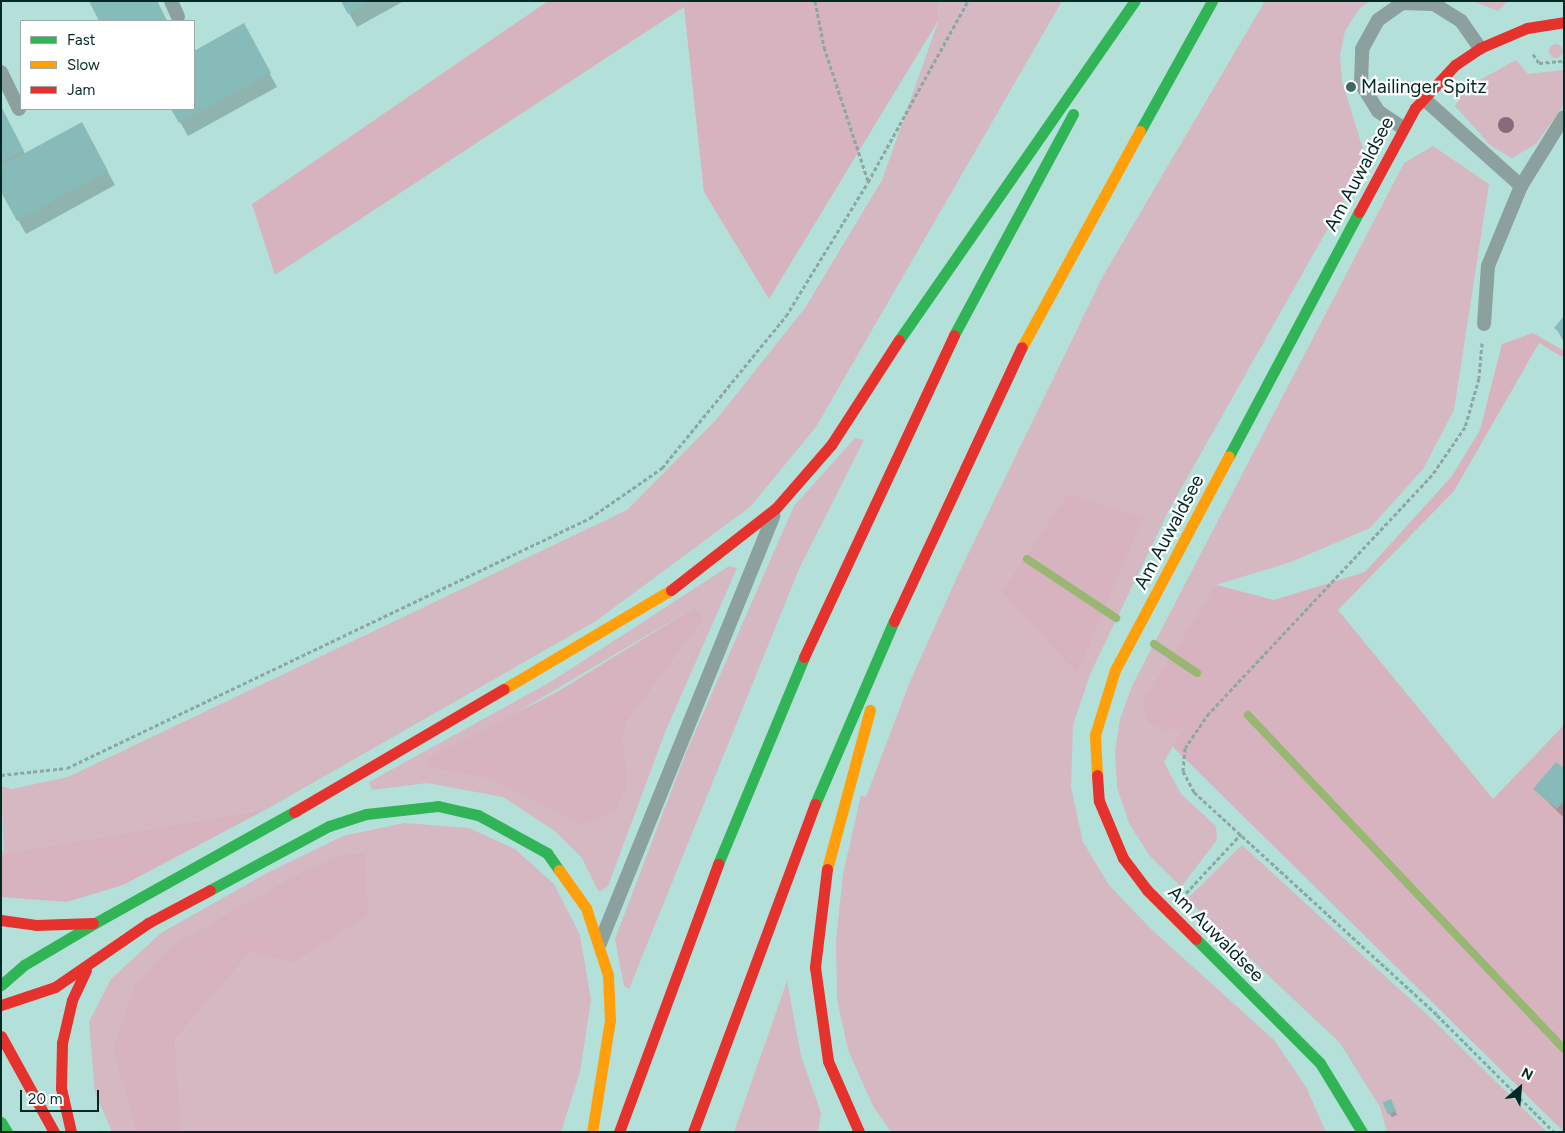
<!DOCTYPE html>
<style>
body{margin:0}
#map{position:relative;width:1565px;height:1133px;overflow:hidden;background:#b3e0d9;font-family:Figtree,sans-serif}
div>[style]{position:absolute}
.green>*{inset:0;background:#d6b8c2}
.round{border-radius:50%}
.forest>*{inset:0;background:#d7b3bf}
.shadow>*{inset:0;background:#0003}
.stream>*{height:8px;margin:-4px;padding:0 4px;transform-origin:4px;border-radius:4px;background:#97b772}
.building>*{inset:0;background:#86bbba;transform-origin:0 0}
.path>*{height:3px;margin-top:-1.5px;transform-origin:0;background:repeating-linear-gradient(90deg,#8ca7a2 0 4px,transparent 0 6.5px)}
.lane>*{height:14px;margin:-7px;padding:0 7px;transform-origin:7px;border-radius:7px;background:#8ca09d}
.fast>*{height:11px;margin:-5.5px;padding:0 5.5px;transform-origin:5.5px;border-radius:5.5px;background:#30b455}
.slow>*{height:11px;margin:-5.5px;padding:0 5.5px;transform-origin:5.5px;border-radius:5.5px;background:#ff9f0a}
.jam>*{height:11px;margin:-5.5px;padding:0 5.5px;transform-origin:5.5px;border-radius:5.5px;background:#e5322d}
.trees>*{width:16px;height:16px;margin:-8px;border-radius:50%;background:#896a7c}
.dots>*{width:14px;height:14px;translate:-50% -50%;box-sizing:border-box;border:2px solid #fff;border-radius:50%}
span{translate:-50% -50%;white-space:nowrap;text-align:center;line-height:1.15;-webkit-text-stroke:4.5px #fff;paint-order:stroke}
.poi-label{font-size:19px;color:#032924}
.left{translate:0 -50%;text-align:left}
.street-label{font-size:19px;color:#032924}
.frame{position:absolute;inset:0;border:2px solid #032924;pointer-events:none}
.legend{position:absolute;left:20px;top:20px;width:175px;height:90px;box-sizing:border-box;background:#fff;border:1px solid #9aa9a7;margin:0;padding:6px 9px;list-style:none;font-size:15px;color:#032924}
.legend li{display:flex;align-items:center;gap:10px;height:25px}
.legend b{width:25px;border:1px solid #9aa9a7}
.north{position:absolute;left:1495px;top:1063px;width:50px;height:50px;-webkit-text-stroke:4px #fff;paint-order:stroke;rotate:27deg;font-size:14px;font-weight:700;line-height:20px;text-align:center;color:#032924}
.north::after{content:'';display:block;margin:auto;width:18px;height:22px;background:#032924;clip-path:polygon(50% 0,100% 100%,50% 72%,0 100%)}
.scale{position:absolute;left:20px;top:1090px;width:79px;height:22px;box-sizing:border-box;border:2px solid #032924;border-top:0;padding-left:6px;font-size:15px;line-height:18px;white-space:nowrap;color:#032924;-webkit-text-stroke:4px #fff;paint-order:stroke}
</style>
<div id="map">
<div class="green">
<div style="clip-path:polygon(939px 1px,1062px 1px,816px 427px,750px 507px,596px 621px,267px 809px,4px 853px,1px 786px,12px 789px,68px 777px,627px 510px,716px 420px,805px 308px,882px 180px,938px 22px)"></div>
<div style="clip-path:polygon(1265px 1px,1370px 1px,1359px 9px,1345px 31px,1340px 55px,1342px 81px,1363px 149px,1358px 175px,1169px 510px,1091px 672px,1073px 725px,1071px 787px,1083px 842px,1109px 885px,1151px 929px,1274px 1040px,1306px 1087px,1326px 1132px,891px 1132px,873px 1106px,848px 1050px,837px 999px,836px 941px,843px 874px,861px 795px,866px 797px,909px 684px,957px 577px,1103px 276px)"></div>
<div style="clip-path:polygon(1472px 1px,1505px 1px,1506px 3px,1498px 11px)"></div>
<div class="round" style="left:1549px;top:44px;width:14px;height:14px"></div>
<div style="clip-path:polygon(1516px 60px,1528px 74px,1564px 70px,1564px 105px,1536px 144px,1512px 158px,1491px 146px,1455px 106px,1467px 87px)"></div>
<div style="clip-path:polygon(1433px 146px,1489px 184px,1454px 410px,1423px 469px,1370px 528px,1291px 562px,1216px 585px,1175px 726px,1183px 728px,1164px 762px,1181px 794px,1216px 826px,1217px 840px,1181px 887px,1149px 855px,1129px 823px,1117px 788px,1115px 752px,1120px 719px,1132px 686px,1404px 163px)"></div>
<div style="clip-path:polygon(855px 438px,864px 440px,799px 569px,629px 989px,624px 986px,615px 939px,687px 750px,794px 506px)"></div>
<div style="clip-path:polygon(evenodd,729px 566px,737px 568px,666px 730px,608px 886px,599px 892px,582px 858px,556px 832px,503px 797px,427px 783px,372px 790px,369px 782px,552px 681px,729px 566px,695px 607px,704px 619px,626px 724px,623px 741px,628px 783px,579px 825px,485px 778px,425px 767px,695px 607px)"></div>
<div style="clip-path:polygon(404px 823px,469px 828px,515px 849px,554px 884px,580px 935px,591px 1000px,580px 1072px,561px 1132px,182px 1132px,175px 1040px,250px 953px,294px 963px,367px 915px,365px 852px,340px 854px,289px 878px,175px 943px,113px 1050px,136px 1132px,112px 1132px,95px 1093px,89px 1022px,111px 979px,161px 933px,267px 873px,343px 836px)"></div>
<div style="clip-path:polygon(1242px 845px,1433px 1020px,1547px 1132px,1387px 1132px,1380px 1107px,1340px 1043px,1187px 899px)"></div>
<div style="clip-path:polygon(787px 981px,801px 1056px,821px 1113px,818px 1132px,734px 1132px)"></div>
</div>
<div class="forest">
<div style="clip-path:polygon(548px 1px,939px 1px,938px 21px,769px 299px,704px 192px,684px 7px,275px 275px,252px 204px)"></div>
<div style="clip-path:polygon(1533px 333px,1564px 351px,1564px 358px,1539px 343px,1454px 491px,1338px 610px,1493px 799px,1564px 725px,1564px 1132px,1172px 746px,1183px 728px,1162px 731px,1148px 722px,1143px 701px,1216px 585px,1274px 600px,1365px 572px,1452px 476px,1480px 430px,1502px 344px)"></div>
<div style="clip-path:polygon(1068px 494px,1143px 518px,1077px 674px,1002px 591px)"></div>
<div style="clip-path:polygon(695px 607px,704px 619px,626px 724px,623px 741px,628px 783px,615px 811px,579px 825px,485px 778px,425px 767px,429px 758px,557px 692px)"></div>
<div style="clip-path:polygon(267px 809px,123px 885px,67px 902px,1px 897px,1px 849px,4px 853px)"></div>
<div style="clip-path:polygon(365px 852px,368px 915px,294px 963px,250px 953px,175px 1040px,182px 1132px,136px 1132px,113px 1050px,135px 984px,175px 943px,289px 878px,340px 854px)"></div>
</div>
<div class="shadow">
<div style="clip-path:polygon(90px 1px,157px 1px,167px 21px,100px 21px)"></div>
<div style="clip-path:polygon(342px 1px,404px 1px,357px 27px)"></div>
<div style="clip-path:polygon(243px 25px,277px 87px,188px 136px,173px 109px,194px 109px,194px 52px)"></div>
<div style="clip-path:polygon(1px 107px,25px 154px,89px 137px,115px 185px,26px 234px,1px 190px)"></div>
<div style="clip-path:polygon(1564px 318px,1564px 342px,1556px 328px)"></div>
<div style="clip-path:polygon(1564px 769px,1564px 816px,1563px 817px,1535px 789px)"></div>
<div style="clip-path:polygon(1393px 1105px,1397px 1115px,1392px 1117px,1389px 1113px)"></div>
</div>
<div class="stream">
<div style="left:1027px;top:559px;width:107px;rotate:33.5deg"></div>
<div style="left:1154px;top:644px;width:52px;rotate:34deg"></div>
<div style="left:1248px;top:715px;width:460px;rotate:46.6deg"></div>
</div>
<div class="building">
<div style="clip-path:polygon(89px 1px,157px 1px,167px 21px,99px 21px)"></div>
<div style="clip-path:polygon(341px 1px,371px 1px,348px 14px)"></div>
<div style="clip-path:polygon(244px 23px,271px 73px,179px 123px,171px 109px,194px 109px,194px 51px)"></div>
<div style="clip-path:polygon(1px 106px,24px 151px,1px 162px)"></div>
<div style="clip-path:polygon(82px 122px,108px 171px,17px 221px,1px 192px,1px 166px)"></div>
<div style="clip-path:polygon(1564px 316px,1564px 336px,1554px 328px)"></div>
<div style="clip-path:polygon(1556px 762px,1564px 768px,1564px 801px,1557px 809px,1533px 789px)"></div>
<div style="left:1391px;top:1099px;width:13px;height:9px;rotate:67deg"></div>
</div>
<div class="path">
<div style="left:815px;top:1px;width:47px;rotate:78.9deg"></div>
<div style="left:824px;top:47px;width:141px;rotate:71.8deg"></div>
<div style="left:1533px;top:54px;width:11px;rotate:56deg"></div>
<div style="left:1539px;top:63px;width:25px;rotate:-5deg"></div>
<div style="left:1482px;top:343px;width:35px;rotate:95deg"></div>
<div style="left:1479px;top:378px;width:51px;rotate:105.9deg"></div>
<div style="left:1465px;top:427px;width:58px;rotate:124.5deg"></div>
<div style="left:1432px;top:475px;width:326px;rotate:133.1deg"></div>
<div style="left:1209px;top:713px;width:42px;rotate:124.4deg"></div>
<div style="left:1185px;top:748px;width:23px;rotate:95deg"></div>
<div style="left:1183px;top:771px;width:24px;rotate:62deg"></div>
<div style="left:1194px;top:792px;width:330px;rotate:42.5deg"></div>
<div style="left:1437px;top:1015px;width:165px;rotate:45deg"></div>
<div style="left:1px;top:775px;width:66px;rotate:-6.1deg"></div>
<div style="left:67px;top:768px;width:580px;rotate:-25.55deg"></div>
<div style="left:590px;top:518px;width:88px;rotate:-34.8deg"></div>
<div style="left:662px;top:468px;width:196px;rotate:-50.8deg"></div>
<div style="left:786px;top:316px;width:157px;rotate:-58.5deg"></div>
<div style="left:868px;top:182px;width:207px;rotate:-61.1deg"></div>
<div style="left:1186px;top:893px;width:81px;rotate:-47deg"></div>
</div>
<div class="lane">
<div style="left:171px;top:1px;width:17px;rotate:66deg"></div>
<div style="left:1px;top:72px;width:41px;rotate:64.1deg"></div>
<div style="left:1423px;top:98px;width:132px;rotate:41.9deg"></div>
<div style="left:1403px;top:128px;width:30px;rotate:-146deg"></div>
<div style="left:1378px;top:111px;width:32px;rotate:-122deg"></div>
<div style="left:1361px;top:84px;width:35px;rotate:-88deg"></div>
<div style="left:1362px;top:49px;width:33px;rotate:-61deg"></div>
<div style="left:1378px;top:20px;width:29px;rotate:-35deg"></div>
<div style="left:1402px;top:3px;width:32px;rotate:2deg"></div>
<div style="left:1434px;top:4px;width:32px;rotate:32deg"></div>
<div style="left:1461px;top:21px;width:33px;rotate:55deg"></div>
<div style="left:1484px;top:324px;width:58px;rotate:-86.1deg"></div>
<div style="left:1488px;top:266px;width:87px;rotate:-67.6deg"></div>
<div style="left:1521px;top:186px;width:81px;rotate:-58.1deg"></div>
<div style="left:600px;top:943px;width:461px;rotate:-67.9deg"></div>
</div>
<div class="fast">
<div style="left:1140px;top:131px;width:149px;rotate:-61deg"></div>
<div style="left:954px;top:335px;width:251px;rotate:-61.7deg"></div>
<div style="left:899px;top:340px;width:413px;rotate:-55.2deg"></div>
<div style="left:1229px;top:456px;width:276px;rotate:-62deg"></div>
<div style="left:815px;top:804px;width:199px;rotate:-66.7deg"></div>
<div style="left:718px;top:864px;width:224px;rotate:-67.4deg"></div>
<div style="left:210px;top:890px;width:135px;rotate:-28.3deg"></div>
<div style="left:329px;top:826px;width:39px;rotate:-18deg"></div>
<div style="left:366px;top:814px;width:72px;rotate:-6.3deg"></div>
<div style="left:438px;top:806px;width:41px;rotate:12.7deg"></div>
<div style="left:478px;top:815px;width:79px;rotate:28.8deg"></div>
<div style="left:547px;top:853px;width:21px;rotate:55deg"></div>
<div style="left:1196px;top:939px;width:175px;rotate:45deg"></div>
<div style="left:1320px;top:1063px;width:81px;rotate:58.7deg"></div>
<div style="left:1px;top:985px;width:30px;rotate:-41deg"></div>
<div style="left:24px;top:965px;width:82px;rotate:-30.6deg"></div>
<div style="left:95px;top:923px;width:228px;rotate:-29.2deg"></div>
<div style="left:1px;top:1122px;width:12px;rotate:59deg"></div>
</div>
<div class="slow">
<div style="left:1022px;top:347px;width:246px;rotate:-61.4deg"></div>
<div style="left:504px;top:689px;width:194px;rotate:-30.7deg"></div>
<div style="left:1097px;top:775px;width:40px;rotate:-92.9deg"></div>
<div style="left:1095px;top:735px;width:68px;rotate:-72.9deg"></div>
<div style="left:1115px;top:670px;width:242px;rotate:-62deg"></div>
<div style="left:827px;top:869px;width:165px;rotate:-74.9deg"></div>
<div style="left:559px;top:870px;width:47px;rotate:54.6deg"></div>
<div style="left:586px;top:908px;width:71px;rotate:71.8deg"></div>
<div style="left:608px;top:975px;width:45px;rotate:87.5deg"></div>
<div style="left:610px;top:1020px;width:113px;rotate:99.1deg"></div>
</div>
<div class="jam">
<div style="left:1359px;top:212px;width:118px;rotate:-61.7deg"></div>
<div style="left:1415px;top:108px;width:59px;rotate:-47.1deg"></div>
<div style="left:1455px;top:65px;width:30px;rotate:-34deg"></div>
<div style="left:1480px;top:48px;width:51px;rotate:-23.1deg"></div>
<div style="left:1527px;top:28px;width:37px;rotate:-9deg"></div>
<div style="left:671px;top:590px;width:133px;rotate:-38deg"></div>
<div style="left:776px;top:508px;width:84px;rotate:-48.9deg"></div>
<div style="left:831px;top:445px;width:125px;rotate:-57.1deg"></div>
<div style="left:894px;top:621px;width:302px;rotate:-65deg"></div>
<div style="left:804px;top:657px;width:355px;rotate:-65deg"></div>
<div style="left:1097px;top:775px;width:26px;rotate:86deg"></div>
<div style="left:1099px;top:801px;width:62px;rotate:67.2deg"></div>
<div style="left:1123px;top:858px;width:40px;rotate:53deg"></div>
<div style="left:1147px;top:890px;width:69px;rotate:45deg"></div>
<div style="left:294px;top:812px;width:243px;rotate:-30.4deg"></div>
<div style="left:827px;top:869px;width:99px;rotate:97deg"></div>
<div style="left:815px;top:967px;width:95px;rotate:82.1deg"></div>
<div style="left:828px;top:1061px;width:77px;rotate:66.4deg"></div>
<div style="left:1px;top:920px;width:35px;rotate:8deg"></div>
<div style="left:36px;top:925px;width:57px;rotate:-2deg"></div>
<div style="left:1px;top:1005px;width:57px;rotate:-18.4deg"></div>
<div style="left:55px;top:987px;width:113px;rotate:-34.5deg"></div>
<div style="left:148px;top:923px;width:70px;rotate:-28deg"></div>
<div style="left:1px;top:1036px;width:110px;rotate:61.1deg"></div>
<div style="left:71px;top:1132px;width:45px;rotate:-102.8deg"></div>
<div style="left:61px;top:1088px;width:45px;rotate:-88.7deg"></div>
<div style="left:62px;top:1043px;width:44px;rotate:-76.9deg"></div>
<div style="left:72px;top:1000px;width:33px;rotate:-65deg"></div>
<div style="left:619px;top:1132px;width:286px;rotate:-69.7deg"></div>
<div style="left:693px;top:1132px;width:350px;rotate:-69.6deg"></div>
</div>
<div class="trees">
<div style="left:1506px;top:125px"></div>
</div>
<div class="dots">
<div style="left:1351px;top:87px;background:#416963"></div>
</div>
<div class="poi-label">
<span class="left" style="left:1361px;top:87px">Mailinger Spitz</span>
</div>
<div class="street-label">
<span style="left:1359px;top:174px;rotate:-62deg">Am Auwaldsee</span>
<span style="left:1169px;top:532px;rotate:-62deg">Am Auwaldsee</span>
<span style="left:1216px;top:934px;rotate:45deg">Am Auwaldsee</span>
</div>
<div class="frame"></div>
<ul class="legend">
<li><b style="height:6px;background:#30b455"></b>Fast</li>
<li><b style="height:6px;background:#ff9f0a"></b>Slow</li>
<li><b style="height:6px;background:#e5322d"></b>Jam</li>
</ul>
<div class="north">N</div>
<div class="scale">20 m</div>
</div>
